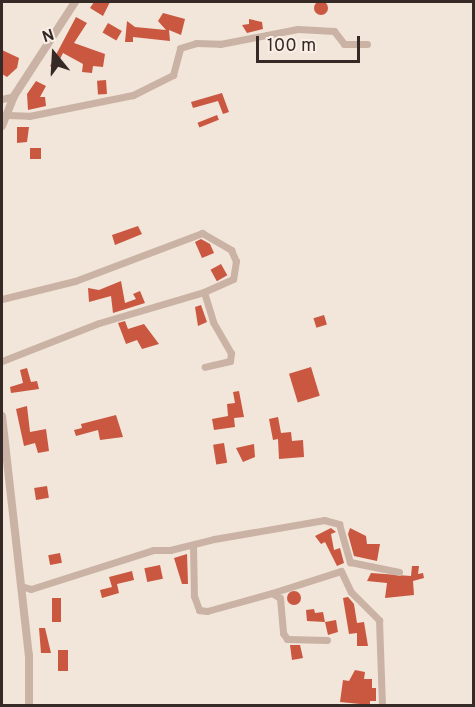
<!DOCTYPE html>
<style>
body{margin:0}
#map{position:relative;width:475px;height:707px;overflow:hidden;background:#f2e5d9;font-family:Overpass,sans-serif}
div>[style]{position:absolute}
.building>*{inset:0;background:#ca5740;transform-origin:0 0}
.round{border-radius:50%}
.minor>*{height:7px;margin:-3.5px;padding:0 3.5px;transform-origin:3.5px;border-radius:3.5px;background:#cab3a5}
.tertiary>*{height:8px;margin:-4px;padding:0 4px;transform-origin:4px;border-radius:4px;background:#cab3a5}
span{translate:-50% -50%;white-space:nowrap;text-align:center;line-height:1.15;-webkit-text-stroke:6px #faefe6;paint-order:stroke}
.frame{position:absolute;inset:0;border:3px solid #362a27;pointer-events:none}
.north{position:absolute;left:24px;top:24px;width:60px;height:60px;-webkit-text-stroke:4px #faefe6;paint-order:stroke;rotate:342deg;font-size:16px;font-weight:700;line-height:24px;text-align:center;color:#362a27}
.north::after{content:'';display:block;margin:auto;width:21px;height:27px;background:#362a27;clip-path:polygon(50% 0,100% 100%,50% 72%,0 100%)}
.scale{position:absolute;left:256px;top:36px;width:104px;height:27px;box-sizing:border-box;border:3px solid #362a27;border-top:0;padding-left:8px;font-size:18px;line-height:21px;white-space:nowrap;color:#362a27;-webkit-text-stroke:4px #faefe6;paint-order:stroke}
</style>
<div id="map">
<div class="building">
<div class="round" style="left:314px;top:1px;width:14px;height:14px"></div>
<div style="clip-path:polygon(94px 2px,110px 2px,103px 16px,90px 8px)"></div>
<div style="clip-path:polygon(163px 13px,185px 19px,181px 35px,169px 30px,170px 41px,133px 37px,133px 42px,125px 42px,127px 21px,135px 27px,166px 30px,158px 21px)"></div>
<div style="clip-path:polygon(76px 17px,87px 23px,74px 43px,105px 54px,103px 67px,93px 66px,92px 73px,82px 72px,83px 64px,63px 53px,55px 69px,50px 66px)"></div>
<div style="clip-path:polygon(249px 19px,262px 22px,263px 29px,247px 33px,242px 25px,249px 24px)"></div>
<div style="left:108px;top:23px;width:16px;height:11px;rotate:30deg"></div>
<div style="clip-path:polygon(2px 50px,19px 58px,17px 68px,7px 77px,2px 74px)"></div>
<div style="left:106px;top:80px;width:14px;height:9px;rotate:86deg"></div>
<div style="clip-path:polygon(36px 81px,46px 86px,40px 97px,45px 97px,46px 106px,28px 110px,27px 94px)"></div>
<div style="clip-path:polygon(222px 93px,229px 112px,223px 114px,218px 101px,193px 108px,191px 102px)"></div>
<div style="left:217px;top:115px;width:5px;height:21px;rotate:68deg"></div>
<div style="clip-path:polygon(17px 127px,29px 127px,27px 142px,17px 143px)"></div>
<div style="left:30px;top:148px;width:11px;height:11px"></div>
<div style="clip-path:polygon(138px 226px,142px 234px,115px 245px,112px 235px)"></div>
<div style="clip-path:polygon(201px 239px,210px 244px,214px 253px,202px 258px,195px 242px)"></div>
<div style="left:221px;top:264px;width:13px;height:12px;rotate:61deg"></div>
<div style="clip-path:polygon(121px 281px,125px 303px,136px 299px,133px 294px,140px 291px,145px 303px,113px 313px,111px 296px,89px 302px,88px 288px,99px 290px)"></div>
<div style="clip-path:polygon(201px 305px,207px 322px,198px 326px,195px 307px)"></div>
<div style="left:324px;top:315px;width:10px;height:11px;rotate:73deg"></div>
<div style="clip-path:polygon(125px 321px,128px 329px,144px 324px,159px 344px,142px 349px,137px 340px,126px 344px,118px 323px)"></div>
<div style="left:311px;top:367px;width:30px;height:23px;rotate:73deg"></div>
<div style="clip-path:polygon(27px 368px,31px 382px,37px 381px,39px 389px,11px 393px,10px 387px,23px 383px,20px 370px)"></div>
<div style="clip-path:polygon(239px 391px,244px 417px,234px 418px,235px 427px,214px 430px,212px 419px,228px 416px,227px 404px,235px 403px,233px 392px)"></div>
<div style="clip-path:polygon(27px 406px,30px 432px,46px 429px,49px 451px,38px 453px,35px 443px,24px 446px,16px 409px)"></div>
<div style="clip-path:polygon(116px 415px,123px 437px,100px 440px,98px 430px,76px 436px,74px 430px,82px 428px,81px 424px)"></div>
<div style="clip-path:polygon(278px 417px,281px 433px,291px 432px,292px 441px,303px 440px,304px 457px,279px 459px,278px 439px,273px 440px,269px 419px)"></div>
<div style="left:224px;top:443px;width:20px;height:11px;rotate:81deg"></div>
<div style="clip-path:polygon(254px 444px,255px 457px,243px 462px,236px 448px)"></div>
<div style="left:47px;top:486px;width:12px;height:13px;rotate:81deg"></div>
<div style="clip-path:polygon(331px 528px,336px 532px,331px 534px,334px 550px,340px 548px,344px 563px,337px 566px,325px 542px,321px 544px,315px 536px)"></div>
<div style="clip-path:polygon(350px 528px,366px 536px,367px 544px,380px 544px,377px 561px,354px 556px,348px 534px)"></div>
<div style="left:60px;top:553px;width:10px;height:12px;rotate:79deg"></div>
<div style="clip-path:polygon(187px 554px,188px 584px,182px 584px,174px 558px)"></div>
<div style="left:160px;top:565px;width:14px;height:16px;rotate:78deg"></div>
<div style="clip-path:polygon(412px 566px,419px 566px,418px 574px,423px 573px,424px 578px,413px 581px,414px 595px,385px 598px,387px 583px,367px 581px,371px 573px,411px 576px)"></div>
<div style="clip-path:polygon(132px 571px,134px 580px,117px 584px,119px 593px,102px 598px,100px 590px,112px 587px,109px 577px)"></div>
<div class="round" style="left:287px;top:591px;width:14px;height:14px"></div>
<div style="clip-path:polygon(348px 597px,354px 604px,357px 623px,364px 622px,368px 646px,357px 646px,357px 633px,349px 634px,343px 598px)"></div>
<div style="left:52px;top:598px;width:9px;height:24px"></div>
<div style="clip-path:polygon(314px 609px,315px 613px,323px 612px,325px 622px,307px 621px,306px 610px)"></div>
<div style="clip-path:polygon(336px 620px,338px 632px,328px 635px,325px 622px)"></div>
<div style="clip-path:polygon(39px 628px,45px 628px,51px 653px,41px 653px)"></div>
<div style="clip-path:polygon(290px 645px,300px 645px,303px 658px,292px 660px)"></div>
<div style="left:58px;top:650px;width:10px;height:21px"></div>
<div style="clip-path:polygon(355px 670px,365px 672px,364px 679px,372px 679px,372px 688px,376px 688px,376px 701px,370px 701px,370px 705px,340px 702px,343px 680px,349px 681px)"></div>
</div>
<div class="minor">
<div style="left:2px;top:99px;width:12px;rotate:-14deg"></div>
<div style="left:6px;top:115px;width:23px;rotate:2deg"></div>
<div style="left:29px;top:116px;width:106px;rotate:-11.4deg"></div>
<div style="left:133px;top:95px;width:45px;rotate:-26.6deg"></div>
<div style="left:173px;top:75px;width:28px;rotate:-75deg"></div>
<div style="left:180px;top:48px;width:17px;rotate:-17deg"></div>
<div style="left:196px;top:43px;width:24px;rotate:2deg"></div>
<div style="left:220px;top:44px;width:79px;rotate:-10.9deg"></div>
<div style="left:298px;top:29px;width:36px;rotate:3deg"></div>
<div style="left:334px;top:31px;width:16px;rotate:52deg"></div>
<div style="left:344px;top:44px;width:23px"></div>
<div style="left:2px;top:299px;width:75px;rotate:-13.9deg"></div>
<div style="left:75px;top:281px;width:136px;rotate:-20.7deg"></div>
<div style="left:202px;top:233px;width:34px;rotate:30deg"></div>
<div style="left:231px;top:250px;width:12px;rotate:66deg"></div>
<div style="left:236px;top:261px;width:18px;rotate:99deg"></div>
<div style="left:233px;top:279px;width:32px;rotate:156deg"></div>
<div style="left:2px;top:361px;width:104px;rotate:-21.4deg"></div>
<div style="left:99px;top:323px;width:109px;rotate:-16.4deg"></div>
<div style="left:204px;top:292px;width:31px;rotate:73deg"></div>
<div style="left:213px;top:322px;width:36px;rotate:60deg"></div>
<div style="left:231px;top:353px;width:8px;rotate:97deg"></div>
<div style="left:230px;top:361px;width:26px;rotate:167deg"></div>
<div style="left:193px;top:545px;width:51px;rotate:88.9deg"></div>
<div style="left:194px;top:596px;width:15px;rotate:70deg"></div>
<div style="left:199px;top:610px;width:8px;rotate:7deg"></div>
<div style="left:207px;top:611px;width:67px;rotate:-15.5deg"></div>
<div style="left:272px;top:593px;width:9px;rotate:32deg"></div>
<div style="left:280px;top:598px;width:35px;rotate:85deg"></div>
<div style="left:283px;top:633px;width:7px;rotate:56deg"></div>
<div style="left:287px;top:639px;width:40px;rotate:1.4deg"></div>
<div style="left:21px;top:586px;width:10px;rotate:17deg"></div>
<div style="left:31px;top:589px;width:128px;rotate:-17.7deg"></div>
<div style="left:153px;top:550px;width:17px"></div>
<div style="left:170px;top:550px;width:45px;rotate:-14deg"></div>
<div style="left:214px;top:539px;width:112px;rotate:-9.8deg"></div>
<div style="left:324px;top:520px;width:16px;rotate:15deg"></div>
<div style="left:339px;top:524px;width:40px;rotate:74deg"></div>
<div style="left:350px;top:562px;width:50px;rotate:11.5deg"></div>
<div style="left:272px;top:593px;width:72px;rotate:-17.7deg"></div>
<div style="left:341px;top:571px;width:23px;rotate:65deg"></div>
<div style="left:351px;top:592px;width:40px;rotate:45deg"></div>
<div style="left:379px;top:620px;width:86px;rotate:88deg"></div>
</div>
<div class="tertiary">
<div style="left:2px;top:126px;width:32px;rotate:-68deg"></div>
<div style="left:14px;top:96px;width:112px;rotate:-57deg"></div>
<div style="left:2px;top:416px;width:241px;rotate:83.6deg"></div>
<div style="left:29px;top:655px;width:51px;rotate:90deg"></div>
</div>
<div class="frame"></div>
<div class="north">N</div>
<div class="scale">100 m</div>
</div>
